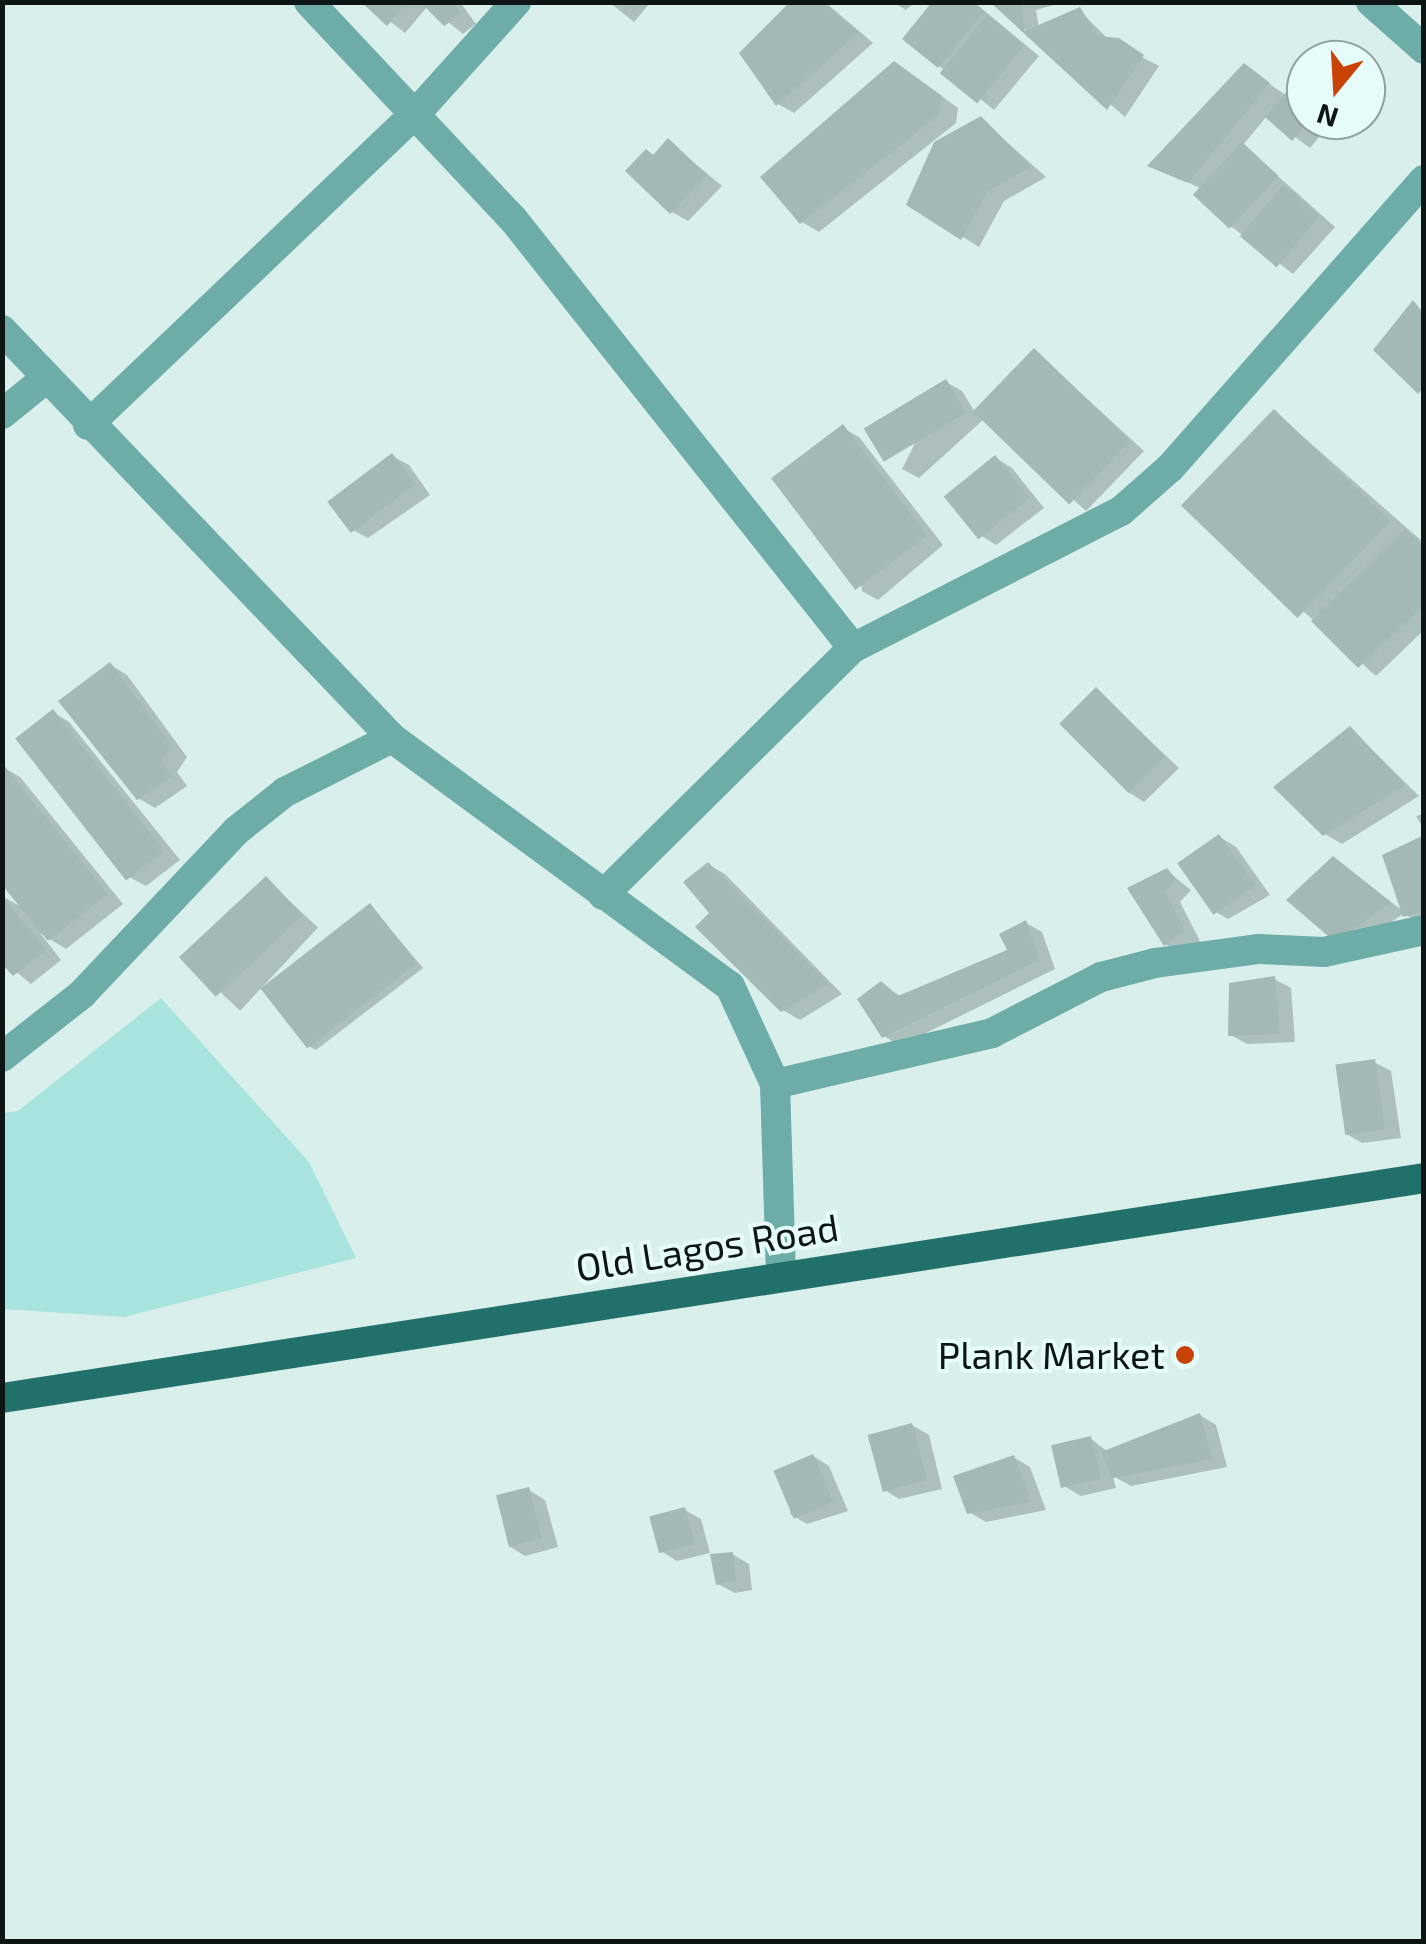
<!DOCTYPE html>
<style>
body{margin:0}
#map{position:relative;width:1426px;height:1944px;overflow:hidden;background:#d9efec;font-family:"Exo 2",sans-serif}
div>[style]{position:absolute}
.green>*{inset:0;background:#a9e3dd}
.shadow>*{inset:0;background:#0003;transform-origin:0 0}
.building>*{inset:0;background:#a4b8b6;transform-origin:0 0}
.minor>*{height:30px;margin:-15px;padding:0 15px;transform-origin:15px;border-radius:15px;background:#6eada7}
.primary>*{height:30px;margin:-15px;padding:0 15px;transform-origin:15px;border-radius:15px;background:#22706a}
.dots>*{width:28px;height:28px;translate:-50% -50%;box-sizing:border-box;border:5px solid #e6fcfa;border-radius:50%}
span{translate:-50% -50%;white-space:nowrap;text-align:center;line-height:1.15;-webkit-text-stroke:8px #e6fcfa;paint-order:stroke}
.street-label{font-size:38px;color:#0e1615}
.poi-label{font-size:38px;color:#0e1615}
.right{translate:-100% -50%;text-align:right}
.frame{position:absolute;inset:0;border:5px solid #0e1615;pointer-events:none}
.north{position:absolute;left:1286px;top:40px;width:100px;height:100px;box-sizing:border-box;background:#e6fcfa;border:2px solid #90a09e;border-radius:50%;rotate:198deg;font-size:28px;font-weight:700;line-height:40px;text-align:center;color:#0e1615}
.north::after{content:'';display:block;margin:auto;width:35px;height:45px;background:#c94306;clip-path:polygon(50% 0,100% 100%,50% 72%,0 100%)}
</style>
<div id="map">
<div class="green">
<div style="clip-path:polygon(161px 998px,309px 1162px,356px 1258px,124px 1317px,3px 1309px,3px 1113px,18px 1111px)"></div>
</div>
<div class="shadow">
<div style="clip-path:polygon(365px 2px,460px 2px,476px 24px,463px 34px,428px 6px,405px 33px)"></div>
<div style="clip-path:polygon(609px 2px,651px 2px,634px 22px)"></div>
<div style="clip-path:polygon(793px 2px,825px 2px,873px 43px,794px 113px,778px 104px,742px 53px)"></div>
<div style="clip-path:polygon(893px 2px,915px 2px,906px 10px)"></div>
<div style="clip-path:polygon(935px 2px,974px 2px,1039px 56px,994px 110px,939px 66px)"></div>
<div style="clip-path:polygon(994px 2px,1064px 2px,1036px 10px,1039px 28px,1079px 10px,1109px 40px,1159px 66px,1125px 117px)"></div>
<div style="clip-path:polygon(1244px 66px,1287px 96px,1306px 120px,1333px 120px,1310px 148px,1267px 116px,1243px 145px,1335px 227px,1293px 274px,1232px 227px,1202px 189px,1151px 165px)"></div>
<div style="clip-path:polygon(911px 74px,958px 108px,956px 123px,819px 232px,802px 222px)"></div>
<div style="clip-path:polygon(981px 119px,1046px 177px,1004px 201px,979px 247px,910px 204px)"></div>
<div style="clip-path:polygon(669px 142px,722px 186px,688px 221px,672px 212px,655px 157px)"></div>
<div style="clip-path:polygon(1035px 351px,1144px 451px,1086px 511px,984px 419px,919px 478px,902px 469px,946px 382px,962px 391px,975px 412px)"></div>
<div style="clip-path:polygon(1275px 412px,1424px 543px,1424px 630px,1376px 676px,1191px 511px)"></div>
<div style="clip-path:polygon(843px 428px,859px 437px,943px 545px,878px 600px,862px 591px)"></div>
<div style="clip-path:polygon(392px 456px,409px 465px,430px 495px,368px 538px,351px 529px)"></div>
<div style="clip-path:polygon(996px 458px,1012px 468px,1044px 508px,996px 545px,980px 535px)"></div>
<div style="clip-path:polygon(111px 665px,127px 675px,187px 757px,177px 772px,187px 786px,155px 808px,138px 798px)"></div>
<div style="clip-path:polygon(1096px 690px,1179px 768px,1144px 802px,1128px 792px)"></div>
<div style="clip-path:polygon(53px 712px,69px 722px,180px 860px,146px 886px,129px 877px)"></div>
<div style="clip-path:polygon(1351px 729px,1419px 796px,1342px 844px,1325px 834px)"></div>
<div style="clip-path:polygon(3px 767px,20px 777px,123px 904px,66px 949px,40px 933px,61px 960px,31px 984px,2px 960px,2px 896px,25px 909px)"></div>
<div style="clip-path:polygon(1424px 814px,1424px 829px,1416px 816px)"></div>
<div style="clip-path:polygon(1220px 837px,1236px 847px,1270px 895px,1228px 919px,1212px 910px)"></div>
<div style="clip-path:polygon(1424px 837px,1424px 924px,1403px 914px,1353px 949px,1334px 859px,1403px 911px)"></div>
<div style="clip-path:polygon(709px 865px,725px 874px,842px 994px,800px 1020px,783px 1010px,712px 913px)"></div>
<div style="clip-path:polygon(1167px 871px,1191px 890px,1180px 902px,1200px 941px,1182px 954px,1165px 944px,1131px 889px)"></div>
<div style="left:266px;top:879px;width:71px;height:114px;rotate:43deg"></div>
<div style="clip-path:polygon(371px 906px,423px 968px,316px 1050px,308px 1046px)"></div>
<div style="clip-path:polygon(1026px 923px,1042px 932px,1055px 969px,900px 1046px,884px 1036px,881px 984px,902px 997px,1011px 952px)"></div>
<div style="clip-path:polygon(1274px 979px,1291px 988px,1295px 1042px,1247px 1044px,1231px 1035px)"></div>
<div style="clip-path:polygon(1374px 1062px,1391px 1071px,1401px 1138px,1362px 1143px,1345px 1133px)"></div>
<div style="clip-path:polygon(1200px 1415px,1216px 1425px,1227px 1467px,1131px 1486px,1113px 1476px,1116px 1488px,1081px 1496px,1064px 1486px,1090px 1438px,1108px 1452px)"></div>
<div style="clip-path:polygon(912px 1425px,929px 1435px,942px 1489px,899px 1499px,883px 1489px)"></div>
<div style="clip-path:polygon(813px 1456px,829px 1466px,848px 1511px,807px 1524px,790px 1514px)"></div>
<div style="clip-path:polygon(1013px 1457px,1030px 1467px,1046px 1510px,986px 1522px,969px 1512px)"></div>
<div style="clip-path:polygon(529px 1490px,545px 1500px,558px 1547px,525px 1556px,509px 1546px)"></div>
<div style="clip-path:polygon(685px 1510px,701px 1519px,710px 1553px,677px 1561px,661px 1551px)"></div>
<div style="clip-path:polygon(732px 1554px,749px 1564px,752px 1590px,735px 1593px,718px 1584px)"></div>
</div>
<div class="building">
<div style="clip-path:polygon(361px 2px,407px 2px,387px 26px)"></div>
<div style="clip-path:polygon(420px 2px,452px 2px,461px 14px,444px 26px)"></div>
<div style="clip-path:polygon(932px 2px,973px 2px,984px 12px,938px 68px,902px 39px)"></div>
<div style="clip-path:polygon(990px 2px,1020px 2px,1025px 31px,1080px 7px,1098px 36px,1119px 38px,1144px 55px,1107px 110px)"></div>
<div style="clip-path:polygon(789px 3px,823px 3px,859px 32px,776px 106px,739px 53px)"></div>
<div style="left:987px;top:15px;width:48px;height:75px;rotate:39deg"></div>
<div style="clip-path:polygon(894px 61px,942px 96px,940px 114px,800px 224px,760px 177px)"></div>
<div style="clip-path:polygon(1244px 63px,1270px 83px,1188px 183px,1147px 166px)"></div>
<div style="clip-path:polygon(1306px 69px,1309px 120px,1292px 141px,1265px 117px)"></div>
<div style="clip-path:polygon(981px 116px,1031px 167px,987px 192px,961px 240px,906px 205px,934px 142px)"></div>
<div style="clip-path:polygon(668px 138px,707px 175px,670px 214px,625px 171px,646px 149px,653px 155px)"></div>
<div style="left:1242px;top:142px;width:50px;height:72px;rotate:43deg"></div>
<div style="left:1283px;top:185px;width:48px;height:67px;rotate:40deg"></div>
<div style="clip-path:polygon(1413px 300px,1424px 314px,1424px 387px,1418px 394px,1373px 350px)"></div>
<div style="left:1034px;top:348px;width:134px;height:88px;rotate:44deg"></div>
<div style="left:946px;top:379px;width:39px;height:96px;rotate:59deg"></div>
<div style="left:1274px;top:409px;width:162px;height:134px;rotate:44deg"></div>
<div style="left:843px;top:424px;width:140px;height:90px;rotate:53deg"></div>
<div style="left:392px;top:453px;width:39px;height:81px;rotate:53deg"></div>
<div style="left:995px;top:455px;width:55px;height:66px;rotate:51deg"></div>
<div style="clip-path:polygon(1405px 529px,1424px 547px,1424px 605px,1358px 668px,1311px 621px)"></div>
<div style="clip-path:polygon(110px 662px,172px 746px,161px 762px,172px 776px,137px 800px,58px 701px)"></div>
<div style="left:1096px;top:687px;width:98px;height:52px;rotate:45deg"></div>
<div style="left:53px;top:709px;width:180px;height:48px;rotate:52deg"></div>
<div style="clip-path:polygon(1350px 726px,1405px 785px,1323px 836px,1273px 787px)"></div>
<div style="clip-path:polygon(2px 763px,108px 894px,48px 941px,2px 885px)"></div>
<div style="left:1219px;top:834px;width:63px;height:51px;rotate:55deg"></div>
<div style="clip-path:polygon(1424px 835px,1424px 911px,1403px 917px,1382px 855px)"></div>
<div style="clip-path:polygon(1333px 856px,1391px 902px,1335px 942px,1286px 900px)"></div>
<div style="clip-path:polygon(708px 862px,828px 984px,781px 1012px,695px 927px,709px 913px,683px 882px)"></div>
<div style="clip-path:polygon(1167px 868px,1176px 879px,1165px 891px,1185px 931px,1164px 946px,1127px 888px)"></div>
<div style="left:266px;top:876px;width:54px;height:119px;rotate:47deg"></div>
<div style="clip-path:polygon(2px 896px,46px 950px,13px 976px,2px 964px)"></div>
<div style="left:370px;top:903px;width:76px;height:139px;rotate:52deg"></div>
<div style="clip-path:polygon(1026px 920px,1039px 960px,882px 1038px,857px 999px,881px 981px,898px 996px,1007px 950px,999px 934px)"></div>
<div style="clip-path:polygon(1275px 976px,1280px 1034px,1228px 1036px,1229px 983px)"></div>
<div style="left:1375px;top:1059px;width:71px;height:40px;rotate:82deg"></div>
<div style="clip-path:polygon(1200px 1413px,1212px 1459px,1112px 1478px,1101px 1452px)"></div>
<div style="left:912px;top:1423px;width:59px;height:46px;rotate:75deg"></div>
<div style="left:1091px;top:1436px;width:44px;height:41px;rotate:77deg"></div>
<div style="left:813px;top:1454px;width:52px;height:43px;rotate:67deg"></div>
<div style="clip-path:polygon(1014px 1455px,1031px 1502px,967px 1514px,953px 1476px)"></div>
<div style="left:529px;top:1487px;width:53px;height:34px;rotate:76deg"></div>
<div style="left:685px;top:1507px;width:38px;height:37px;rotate:75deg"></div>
<div style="clip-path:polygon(733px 1552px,736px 1581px,716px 1585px,710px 1554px)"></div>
</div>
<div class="minor">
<div style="left:309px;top:2px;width:298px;rotate:46.8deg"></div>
<div style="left:513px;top:219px;width:547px;rotate:51.6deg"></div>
<div style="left:1371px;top:2px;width:71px;rotate:41.6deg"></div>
<div style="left:2px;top:330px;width:564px;rotate:46.29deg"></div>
<div style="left:392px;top:738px;width:419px;rotate:36.3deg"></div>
<div style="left:730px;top:986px;width:108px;rotate:65.3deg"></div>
<div style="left:775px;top:1084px;width:192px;rotate:88.2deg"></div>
<div style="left:2px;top:414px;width:54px;rotate:-39deg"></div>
<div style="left:88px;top:425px;width:456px;rotate:-43.6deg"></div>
<div style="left:418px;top:111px;width:147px;rotate:-48deg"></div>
<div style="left:603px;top:895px;width:351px;rotate:-44.7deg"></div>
<div style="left:853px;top:648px;width:301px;rotate:-27.1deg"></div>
<div style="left:1121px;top:511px;width:65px;rotate:-41.3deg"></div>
<div style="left:1170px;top:468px;width:384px;rotate:-48.6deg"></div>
<div style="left:2px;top:1057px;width:102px;rotate:-38.2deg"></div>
<div style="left:82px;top:994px;width:224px;rotate:-46.6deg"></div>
<div style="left:236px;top:831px;width:63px;rotate:-38.5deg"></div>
<div style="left:285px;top:792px;width:120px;rotate:-26.8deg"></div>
<div style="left:775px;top:1084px;width:223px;rotate:-13.2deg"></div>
<div style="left:992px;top:1033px;width:123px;rotate:-27.2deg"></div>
<div style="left:1101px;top:977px;width:56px;rotate:-14.5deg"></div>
<div style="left:1155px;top:963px;width:105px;rotate:-7.7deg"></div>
<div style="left:1259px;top:949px;width:65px;rotate:2.6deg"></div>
<div style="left:1324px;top:952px;width:102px;rotate:-12.4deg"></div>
</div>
<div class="primary">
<div style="left:2px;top:1398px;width:1439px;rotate:-8.79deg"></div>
</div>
<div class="dots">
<div style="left:1185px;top:1355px;background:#c94306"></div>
</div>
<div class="street-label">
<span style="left:707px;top:1247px;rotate:-9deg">Old Lagos Road</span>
</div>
<div class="poi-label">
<span class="right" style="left:1165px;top:1355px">Plank Market</span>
</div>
<div class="frame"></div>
<div class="north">N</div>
</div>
